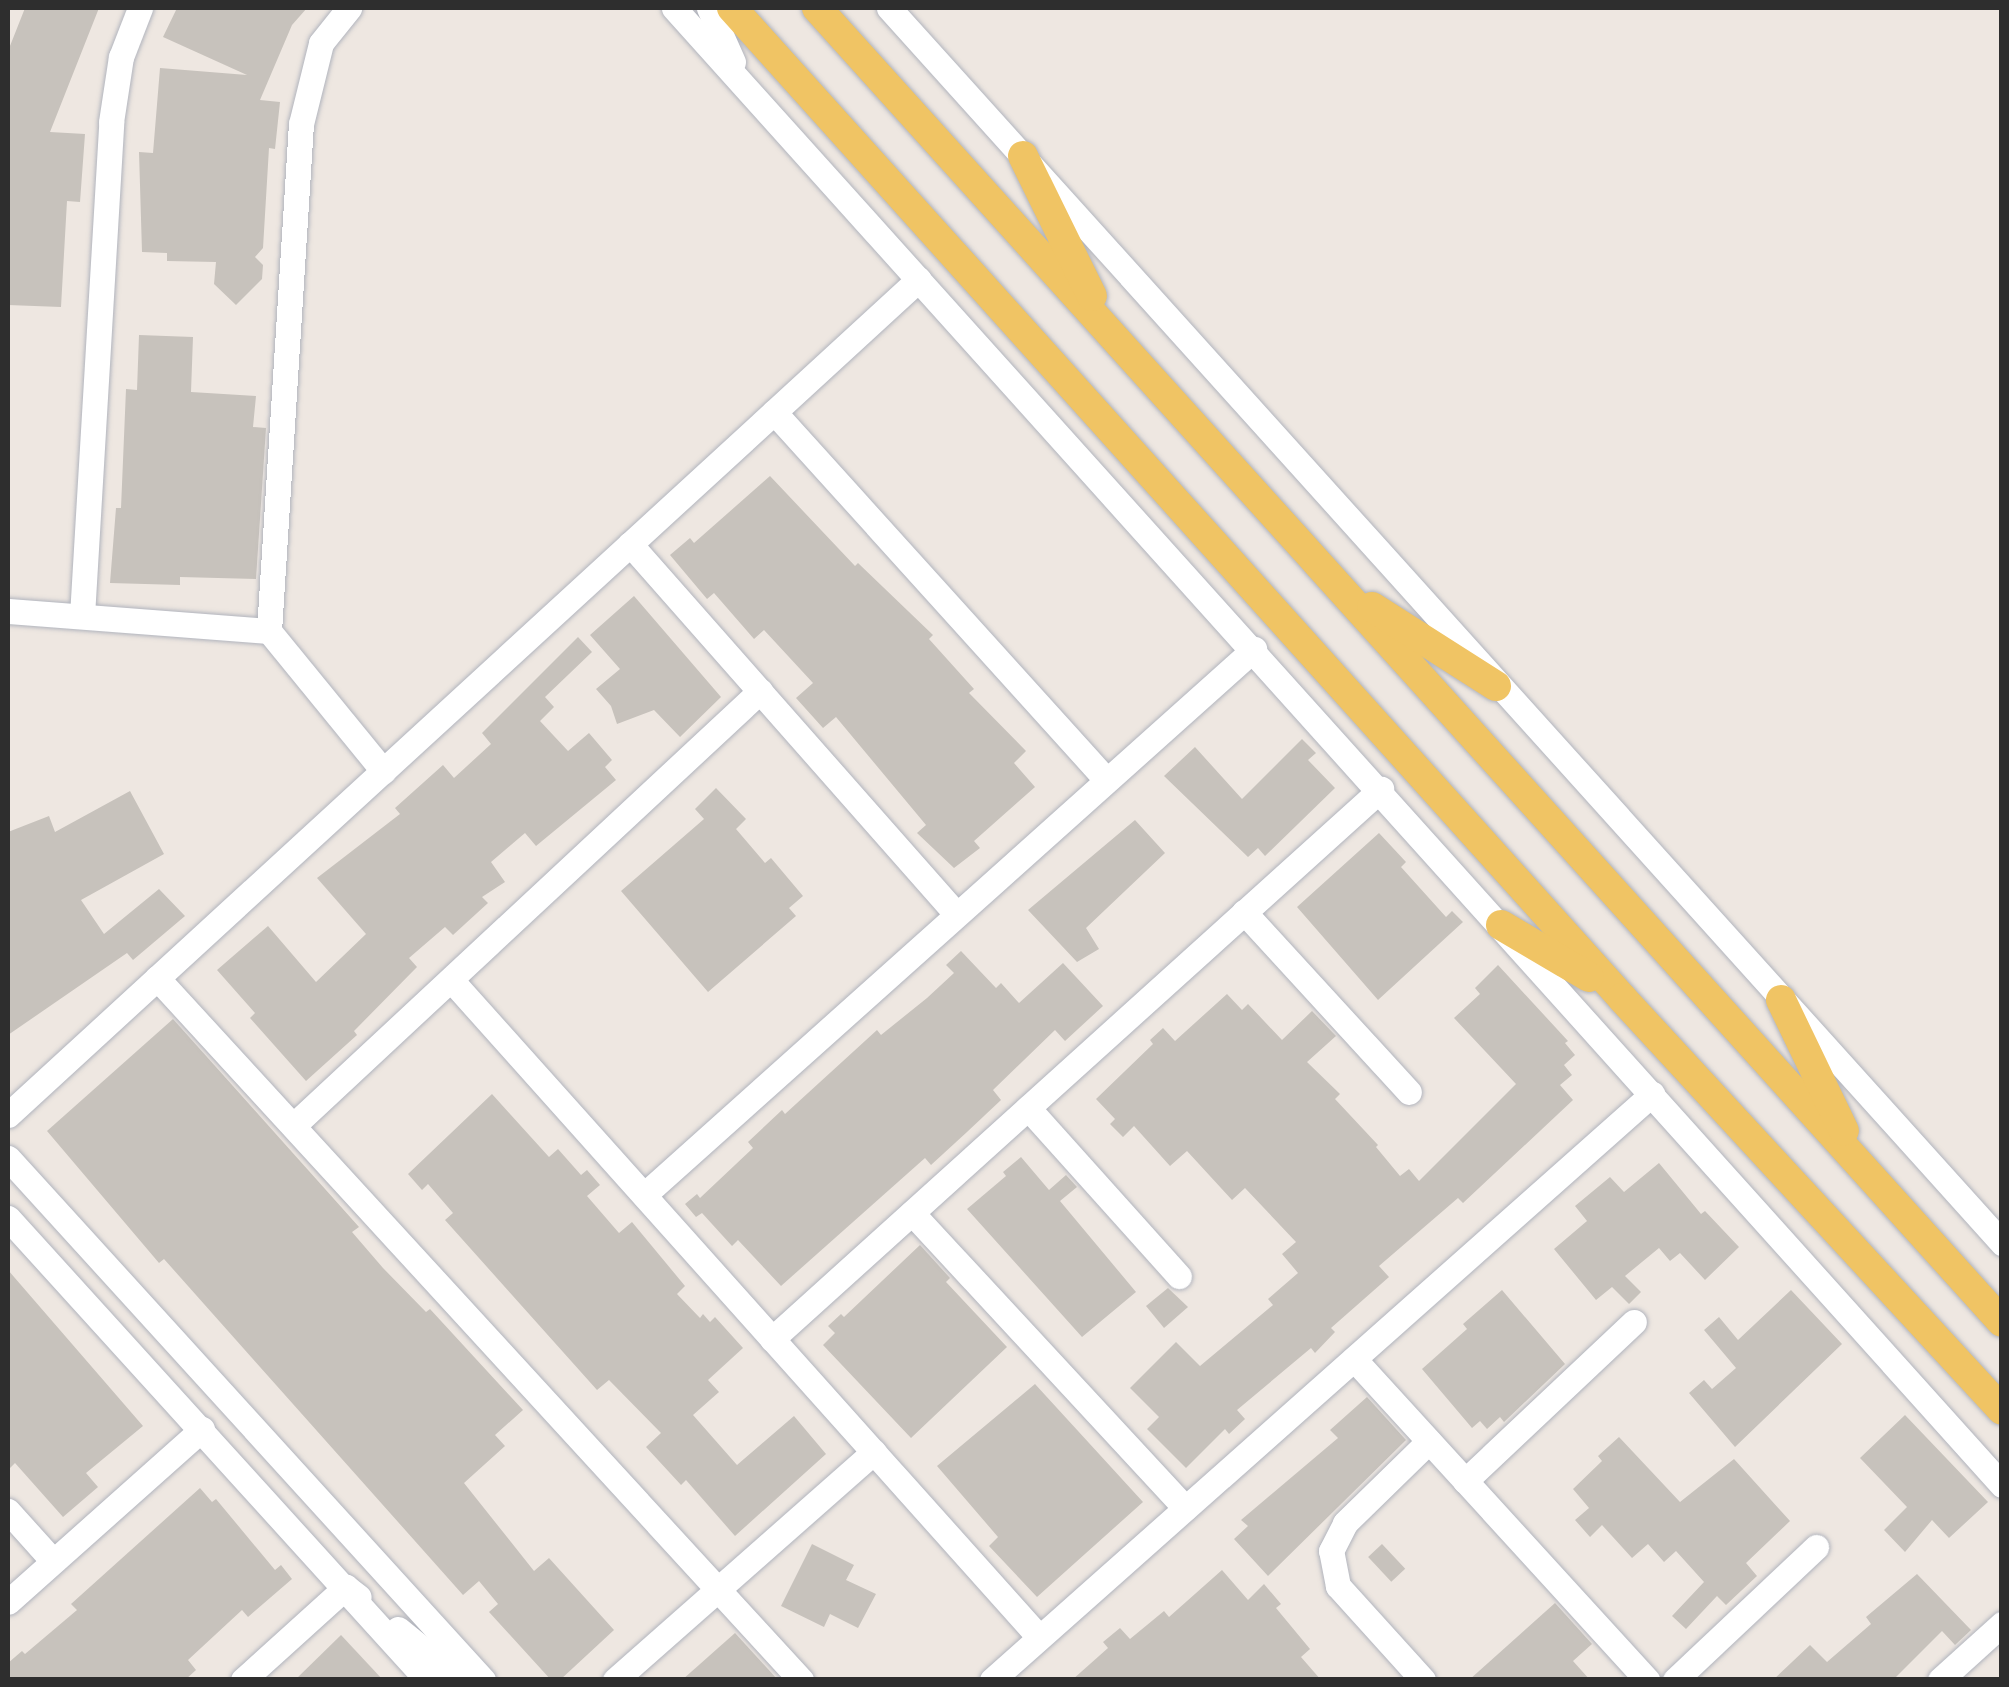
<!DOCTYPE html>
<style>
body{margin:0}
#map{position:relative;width:2009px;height:1687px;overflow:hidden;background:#eee7e1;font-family:Overpass,sans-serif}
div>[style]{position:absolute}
.building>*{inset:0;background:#c7c2bc;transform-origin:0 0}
.roads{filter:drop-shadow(0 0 2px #b1b4bd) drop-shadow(0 0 2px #b1b4bd)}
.minor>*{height:25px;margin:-12.5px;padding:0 12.5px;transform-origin:12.5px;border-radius:12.5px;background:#fff}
.major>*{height:30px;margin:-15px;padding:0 15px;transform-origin:15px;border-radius:15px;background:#f0c464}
span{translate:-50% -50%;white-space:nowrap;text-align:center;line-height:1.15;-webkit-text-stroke:10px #fff;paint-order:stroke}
.frame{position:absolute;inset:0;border:10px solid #2e2e2e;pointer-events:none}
</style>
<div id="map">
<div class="building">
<div style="clip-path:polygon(25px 8px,99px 8px,50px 132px,85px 134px,80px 202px,67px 201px,61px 307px,8px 305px,8px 51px)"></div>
<div style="clip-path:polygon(177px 8px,307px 8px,292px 25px,260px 100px,280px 102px,275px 149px,269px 148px,263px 248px,255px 257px,263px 265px,262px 279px,236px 305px,214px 284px,216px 262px,167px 261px,167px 253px,142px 252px,139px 152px,153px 153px,160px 68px,247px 75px,163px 37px)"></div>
<div style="clip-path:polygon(139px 335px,193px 337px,191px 392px,256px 396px,253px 427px,266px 428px,256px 579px,180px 577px,180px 585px,110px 583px,116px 508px,121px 508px,126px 389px,137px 390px)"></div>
<div style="clip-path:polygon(770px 476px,855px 566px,858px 563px,933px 635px,929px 639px,974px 689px,969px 693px,1026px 751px,1014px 763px,1035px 787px,974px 841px,980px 848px,954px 868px,917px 833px,926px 825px,836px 717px,823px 728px,796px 698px,813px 683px,764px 630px,754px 639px,714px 593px,707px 599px,670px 555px,690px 538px,694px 543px)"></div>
<div style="clip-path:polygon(634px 596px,721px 697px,680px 737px,654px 710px,617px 724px,611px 706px,596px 689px,620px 669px,590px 635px)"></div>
<div style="clip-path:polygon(578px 637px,592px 652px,545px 697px,554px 707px,540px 721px,568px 751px,589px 733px,612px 760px,605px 767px,616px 780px,536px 846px,525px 833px,491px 862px,505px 882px,482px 897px,488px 903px,453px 935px,445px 927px,409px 958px,417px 967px,354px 1031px,357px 1035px,306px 1081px,250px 1018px,255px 1013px,217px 970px,268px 926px,316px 982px,366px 934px,317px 878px,400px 814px,395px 808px,443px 765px,454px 778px,491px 744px,482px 733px)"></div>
<div style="clip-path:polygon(1302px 739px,1316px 753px,1308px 760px,1335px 788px,1265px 856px,1258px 848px,1248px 857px,1164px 776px,1195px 747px,1242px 799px)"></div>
<div style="clip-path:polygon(716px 788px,746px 819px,736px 829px,765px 863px,771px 858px,803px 896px,789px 908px,796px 916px,708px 992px,621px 891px,704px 819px,695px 809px)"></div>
<div style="clip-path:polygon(130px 791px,164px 854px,81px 900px,104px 934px,159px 889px,185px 916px,133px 960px,127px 953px,8px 1035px,8px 832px,49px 816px,55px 832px)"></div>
<div style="clip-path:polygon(1135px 820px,1165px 853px,1086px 928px,1099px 949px,1077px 962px,1028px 910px)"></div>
<div style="clip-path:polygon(1379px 833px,1406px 862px,1401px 867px,1446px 917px,1452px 911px,1463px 922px,1378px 1000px,1297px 907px)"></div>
<div style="clip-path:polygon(961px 951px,996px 988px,1001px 983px,1019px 1003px,1063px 963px,1103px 1006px,1065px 1041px,1055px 1030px,993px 1090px,1001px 1100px,967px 1132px,931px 1165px,925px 1158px,781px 1286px,738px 1240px,732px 1246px,702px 1213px,696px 1217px,685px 1204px,697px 1194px,700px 1198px,753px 1148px,748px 1142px,782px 1110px,785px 1114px,877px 1030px,881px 1035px,927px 998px,954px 973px,946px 965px)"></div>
<div style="clip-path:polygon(1498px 965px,1568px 1041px,1565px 1043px,1575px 1055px,1564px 1065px,1572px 1075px,1560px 1085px,1573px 1100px,1463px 1203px,1458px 1198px,1379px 1266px,1389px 1277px,1331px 1328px,1335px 1332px,1315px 1353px,1311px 1348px,1237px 1410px,1245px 1419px,1229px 1434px,1225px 1429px,1186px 1468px,1147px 1429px,1159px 1417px,1130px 1388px,1176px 1342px,1200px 1366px,1273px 1305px,1268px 1299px,1298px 1273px,1282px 1254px,1296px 1242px,1245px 1188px,1232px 1200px,1187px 1151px,1170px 1166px,1134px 1126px,1123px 1137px,1110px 1124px,1115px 1119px,1096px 1099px,1153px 1044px,1150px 1040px,1163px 1028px,1175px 1041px,1227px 994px,1242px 1010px,1248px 1004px,1282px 1040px,1312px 1011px,1336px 1036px,1307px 1062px,1340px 1094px,1335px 1099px,1378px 1145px,1376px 1147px,1400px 1176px,1409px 1169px,1419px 1181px,1516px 1084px,1454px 1018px,1480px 994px,1475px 988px)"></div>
<div style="clip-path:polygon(173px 1019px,359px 1227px,352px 1232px,383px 1268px,426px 1312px,430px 1309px,523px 1410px,495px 1435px,505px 1446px,464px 1483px,534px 1571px,549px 1558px,614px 1630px,560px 1680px,551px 1680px,489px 1612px,498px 1604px,479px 1581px,463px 1595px,164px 1259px,159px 1263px,47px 1131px)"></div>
<div style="clip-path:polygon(492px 1094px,549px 1157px,558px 1149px,581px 1175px,587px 1170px,600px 1185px,587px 1196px,619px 1233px,632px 1222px,685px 1286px,677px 1294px,700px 1318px,703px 1314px,710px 1322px,715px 1317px,743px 1348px,708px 1380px,719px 1392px,693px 1415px,737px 1465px,794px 1416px,826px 1454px,735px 1536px,686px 1480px,681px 1485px,646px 1447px,661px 1433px,609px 1380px,597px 1390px,445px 1220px,453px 1213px,428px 1184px,422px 1190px,408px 1174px)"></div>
<div style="clip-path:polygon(1021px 1157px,1049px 1190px,1066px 1175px,1077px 1187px,1060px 1201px,1136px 1292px,1082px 1337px,967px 1209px,1006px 1176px,1003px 1172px)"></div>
<div style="clip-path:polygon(1659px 1163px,1701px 1214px,1705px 1211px,1739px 1247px,1705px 1280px,1680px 1253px,1670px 1261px,1659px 1248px,1625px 1276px,1641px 1292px,1629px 1304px,1612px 1287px,1596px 1300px,1554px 1249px,1587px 1221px,1575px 1206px,1610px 1177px,1624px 1192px)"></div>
<div style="clip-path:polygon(920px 1245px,950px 1278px,946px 1282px,1007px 1347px,911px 1438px,823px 1345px,835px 1333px,828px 1326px,841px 1314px,844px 1317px)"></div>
<div style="clip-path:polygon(8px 1270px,143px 1426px,86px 1473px,98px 1487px,63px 1517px,15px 1463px,8px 1470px)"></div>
<div style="clip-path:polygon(1168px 1288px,1188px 1307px,1164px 1328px,1146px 1306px)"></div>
<div style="clip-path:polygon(1502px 1290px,1565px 1364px,1504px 1422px,1500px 1417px,1487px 1429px,1480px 1421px,1472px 1428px,1422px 1369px,1467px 1329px,1463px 1324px)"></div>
<div style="clip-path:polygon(1791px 1290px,1842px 1344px,1735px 1447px,1689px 1393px,1704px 1380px,1712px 1389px,1736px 1368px,1704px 1330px,1719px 1317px,1738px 1340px)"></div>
<div style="clip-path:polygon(1035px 1384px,1143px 1502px,1037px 1597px,989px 1546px,998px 1537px,937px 1466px)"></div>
<div style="clip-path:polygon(1367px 1397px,1406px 1440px,1268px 1576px,1234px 1539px,1248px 1526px,1241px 1520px,1338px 1438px,1330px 1430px)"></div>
<div style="clip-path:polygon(1905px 1415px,1988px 1502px,1949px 1538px,1932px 1520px,1905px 1552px,1884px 1530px,1907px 1507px,1860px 1458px)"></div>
<div style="clip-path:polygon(1619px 1437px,1680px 1502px,1734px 1459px,1790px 1521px,1746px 1563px,1757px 1576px,1726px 1605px,1717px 1596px,1686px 1629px,1672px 1616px,1704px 1582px,1676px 1551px,1664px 1562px,1648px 1544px,1632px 1558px,1602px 1525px,1590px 1537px,1575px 1520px,1589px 1508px,1573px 1489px,1602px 1461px,1598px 1456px)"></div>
<div style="clip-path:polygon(200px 1488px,212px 1502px,216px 1499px,275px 1570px,281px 1565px,292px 1579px,248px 1617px,242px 1610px,188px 1660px,196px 1670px,185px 1680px,8px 1680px,8px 1663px,22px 1651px,25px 1654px,77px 1610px,71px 1604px)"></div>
<div style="clip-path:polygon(812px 1544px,854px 1565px,846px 1580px,876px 1594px,858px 1628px,830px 1614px,824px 1627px,781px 1606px)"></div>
<div style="left:1382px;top:1544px;width:34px;height:19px;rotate:47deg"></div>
<div style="clip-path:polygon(1222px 1570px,1248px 1600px,1264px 1584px,1281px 1604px,1276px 1608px,1310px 1649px,1301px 1657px,1321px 1680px,1072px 1680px,1108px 1648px,1103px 1642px,1120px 1628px,1130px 1639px,1164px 1611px,1169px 1617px)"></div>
<div style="clip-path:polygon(1917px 1574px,1971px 1630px,1955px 1645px,1942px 1631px,1893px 1680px,1773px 1680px,1810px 1645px,1827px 1662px,1871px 1624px,1866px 1617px)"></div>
<div style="clip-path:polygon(1555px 1603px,1592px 1644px,1573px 1661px,1590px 1680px,1469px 1680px)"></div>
<div style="clip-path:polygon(735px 1633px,778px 1680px,682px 1680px)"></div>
<div style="clip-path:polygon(341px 1635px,383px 1680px,295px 1680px)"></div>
</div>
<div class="roads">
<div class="minor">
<div style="left:674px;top:8px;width:1986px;rotate:48.04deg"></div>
<div style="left:709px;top:8px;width:59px;rotate:66deg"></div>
<div style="left:889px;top:8px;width:1663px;rotate:47.97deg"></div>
<div style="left:774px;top:412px;width:495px;rotate:47.9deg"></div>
<div style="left:630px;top:544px;width:492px;rotate:48.6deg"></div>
<div style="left:8px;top:611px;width:262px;rotate:4.4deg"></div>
<div style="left:269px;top:631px;width:181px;rotate:50.8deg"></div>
<div style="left:82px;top:616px;width:495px;rotate:-86.6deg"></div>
<div style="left:111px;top:122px;width:66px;rotate:-81.3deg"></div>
<div style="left:121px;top:57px;width:53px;rotate:-68.8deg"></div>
<div style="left:269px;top:631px;width:508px;rotate:-86.39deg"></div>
<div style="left:301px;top:124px;width:83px;rotate:-76.1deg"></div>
<div style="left:321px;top:43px;width:45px;rotate:-51.3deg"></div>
<div style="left:1244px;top:912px;width:244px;rotate:47.5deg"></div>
<div style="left:157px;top:978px;width:953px;rotate:47.47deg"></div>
<div style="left:453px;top:982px;width:879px;rotate:48.18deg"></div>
<div style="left:1028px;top:1108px;width:226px;rotate:48.1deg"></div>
<div style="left:8px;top:1115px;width:1236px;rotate:-42.54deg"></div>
<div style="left:294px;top:1125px;width:637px;rotate:-42.96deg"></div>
<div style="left:8px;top:1158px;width:706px;rotate:47.7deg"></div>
<div style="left:644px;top:1195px;width:819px;rotate:-41.83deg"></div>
<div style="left:912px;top:1213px;width:402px;rotate:47.2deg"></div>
<div style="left:8px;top:1218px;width:624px;rotate:47.79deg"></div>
<div style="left:772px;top:1339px;width:821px;rotate:-42.09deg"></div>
<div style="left:1354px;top:1359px;width:435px;rotate:47.6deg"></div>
<div style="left:1465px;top:1481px;width:232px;rotate:-43.3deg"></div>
<div style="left:8px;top:1511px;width:67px;rotate:48deg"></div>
<div style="left:8px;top:1602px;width:260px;rotate:-41.7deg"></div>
<div style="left:398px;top:1629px;width:81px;rotate:39deg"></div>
<div style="left:243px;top:1680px;width:139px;rotate:-42.1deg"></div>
<div style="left:346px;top:1587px;width:16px;rotate:38deg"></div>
<div style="left:615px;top:1680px;width:345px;rotate:-41.4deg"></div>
<div style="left:992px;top:1680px;width:883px;rotate:-41.6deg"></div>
<div style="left:1423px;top:1680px;width:127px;rotate:-132.1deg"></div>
<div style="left:1338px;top:1586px;width:36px;rotate:-101deg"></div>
<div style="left:1331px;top:1551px;width:31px;rotate:-63deg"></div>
<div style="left:1345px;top:1523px;width:117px;rotate:-44.3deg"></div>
<div style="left:1675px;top:1680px;width:194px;rotate:-43.3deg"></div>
<div style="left:1940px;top:1680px;width:84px;rotate:-42.1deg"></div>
</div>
<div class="major">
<div style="left:732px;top:8px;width:1331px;rotate:48.04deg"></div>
<div style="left:1622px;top:998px;width:560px;rotate:47.31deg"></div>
<div style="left:817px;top:8px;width:1769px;rotate:47.96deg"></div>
<div style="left:1023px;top:156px;width:156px;rotate:63.8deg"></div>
<div style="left:1372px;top:607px;width:147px;rotate:32.5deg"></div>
<div style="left:1501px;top:925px;width:102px;rotate:30.6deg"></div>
<div style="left:1781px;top:1000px;width:145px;rotate:64.3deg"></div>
</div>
</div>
<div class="frame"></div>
</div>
